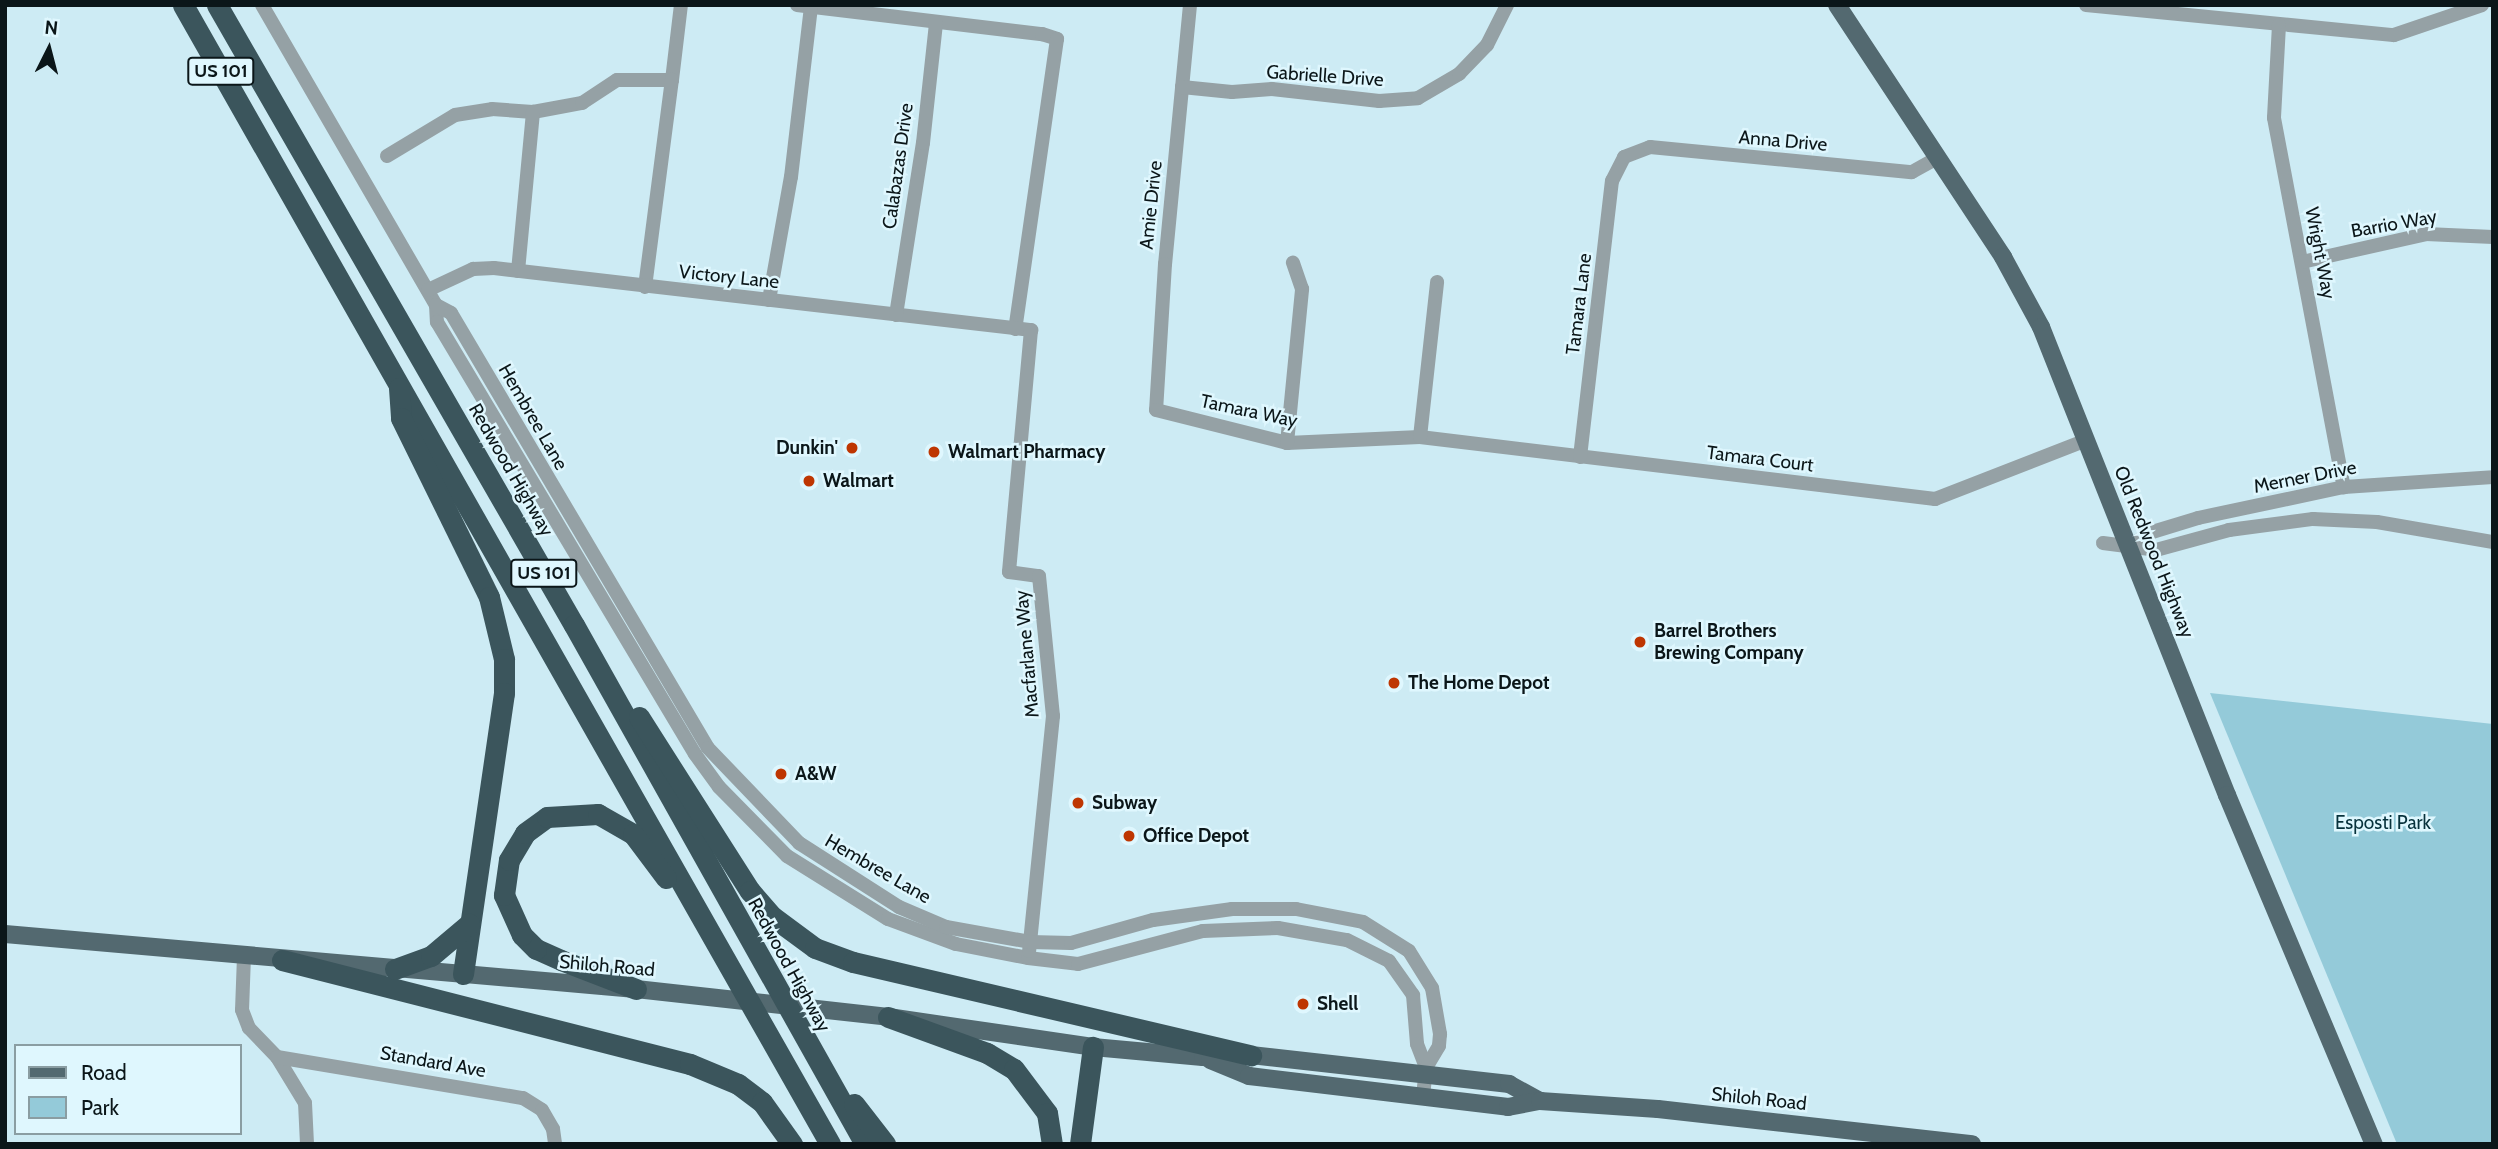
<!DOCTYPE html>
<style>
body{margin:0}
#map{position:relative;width:2498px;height:1149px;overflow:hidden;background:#cdebf4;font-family:Cabin,sans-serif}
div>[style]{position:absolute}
.green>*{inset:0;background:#94cad9}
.minor>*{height:14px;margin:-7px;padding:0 7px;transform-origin:7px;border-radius:7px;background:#95a1a5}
.major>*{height:18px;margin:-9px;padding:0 9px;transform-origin:9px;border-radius:9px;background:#536970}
.highway>*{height:21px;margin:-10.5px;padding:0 10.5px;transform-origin:10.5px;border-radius:10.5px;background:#3b555c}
.dots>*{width:19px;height:19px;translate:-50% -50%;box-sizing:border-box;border:4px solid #dff7fe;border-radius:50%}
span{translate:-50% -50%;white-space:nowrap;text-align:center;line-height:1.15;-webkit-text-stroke:5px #dff7fe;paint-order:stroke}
.shield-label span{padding:2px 5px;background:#dff7fe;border:2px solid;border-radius:5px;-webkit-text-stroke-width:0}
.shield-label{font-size:18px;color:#0b1619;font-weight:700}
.street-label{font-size:19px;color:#0b1619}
.poi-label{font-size:19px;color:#0b1619;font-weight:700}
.right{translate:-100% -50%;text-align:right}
.left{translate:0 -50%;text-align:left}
.park-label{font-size:19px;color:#07323c}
.frame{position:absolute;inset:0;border:7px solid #0b1619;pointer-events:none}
.legend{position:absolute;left:14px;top:1044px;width:228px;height:91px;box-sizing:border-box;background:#dff7fe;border:2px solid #8a9da2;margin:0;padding:9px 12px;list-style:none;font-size:21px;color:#0b1619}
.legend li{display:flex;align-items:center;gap:14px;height:35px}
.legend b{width:35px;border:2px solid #8a9da2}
.north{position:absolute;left:14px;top:14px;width:70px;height:70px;-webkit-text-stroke:5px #dff7fe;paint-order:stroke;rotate:6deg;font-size:19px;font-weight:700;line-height:28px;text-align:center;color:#0b1619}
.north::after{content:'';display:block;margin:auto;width:24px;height:32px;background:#0b1619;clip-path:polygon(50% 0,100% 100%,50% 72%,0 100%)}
</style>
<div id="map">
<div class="green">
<div style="clip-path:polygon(2210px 693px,2493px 724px,2493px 1144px,2397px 1144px)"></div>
</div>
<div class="minor">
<div style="left:262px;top:5px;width:347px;rotate:59.9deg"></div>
<div style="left:436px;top:305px;width:17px;rotate:87deg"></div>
<div style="left:437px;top:322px;width:503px;rotate:59.15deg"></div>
<div style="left:695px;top:754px;width:41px;rotate:54deg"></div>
<div style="left:719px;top:787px;width:97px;rotate:45.4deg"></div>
<div style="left:787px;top:856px;width:119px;rotate:32deg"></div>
<div style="left:888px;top:919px;width:72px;rotate:20.2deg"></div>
<div style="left:956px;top:944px;width:73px;rotate:11deg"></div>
<div style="left:1028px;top:958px;width:50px;rotate:6.8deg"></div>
<div style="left:1078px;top:964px;width:129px;rotate:-14.8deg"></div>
<div style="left:1203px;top:931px;width:75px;rotate:-2.3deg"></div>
<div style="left:1278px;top:928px;width:70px;rotate:9.9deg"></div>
<div style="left:1347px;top:940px;width:47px;rotate:26.6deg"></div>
<div style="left:1389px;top:961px;width:42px;rotate:54.8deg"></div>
<div style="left:1413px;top:995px;width:49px;rotate:85.3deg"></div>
<div style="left:1417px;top:1044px;width:26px;rotate:69deg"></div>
<div style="left:1426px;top:1068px;width:28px;rotate:96deg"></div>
<div style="left:797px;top:5px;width:247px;rotate:6.8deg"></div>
<div style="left:1042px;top:34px;width:16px;rotate:18deg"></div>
<div style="left:1057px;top:39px;width:293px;rotate:98.2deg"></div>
<div style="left:1190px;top:5px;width:260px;rotate:95.5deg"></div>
<div style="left:1165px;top:264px;width:146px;rotate:93.5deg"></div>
<div style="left:1156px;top:410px;width:135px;rotate:14.1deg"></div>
<div style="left:1287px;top:443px;width:133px;rotate:-2.6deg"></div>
<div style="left:1420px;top:437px;width:519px;rotate:6.86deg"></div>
<div style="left:1935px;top:499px;width:162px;rotate:-21.3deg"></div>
<div style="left:2086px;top:5px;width:309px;rotate:5.6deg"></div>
<div style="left:2394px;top:35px;width:93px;rotate:-18.8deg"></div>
<div style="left:2279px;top:25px;width:93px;rotate:93.1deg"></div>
<div style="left:2274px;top:118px;width:376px;rotate:79.3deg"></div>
<div style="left:1182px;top:87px;width:50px;rotate:5.7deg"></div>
<div style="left:1232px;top:92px;width:40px;rotate:-4.3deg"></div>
<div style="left:1272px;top:89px;width:108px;rotate:6.4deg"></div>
<div style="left:1379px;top:101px;width:39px;rotate:-4deg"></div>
<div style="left:1418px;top:98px;width:48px;rotate:-30.3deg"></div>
<div style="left:1459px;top:74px;width:40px;rotate:-46deg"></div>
<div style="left:1487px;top:45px;width:45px;rotate:-63.4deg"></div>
<div style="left:387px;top:156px;width:79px;rotate:-31.1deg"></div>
<div style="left:455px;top:115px;width:37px;rotate:-9deg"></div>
<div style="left:492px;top:109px;width:41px;rotate:4.2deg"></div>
<div style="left:533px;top:112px;width:50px;rotate:-10.4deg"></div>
<div style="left:582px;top:103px;width:42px;rotate:-33.3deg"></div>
<div style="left:617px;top:80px;width:55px"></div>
<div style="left:672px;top:80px;width:76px;rotate:-83.2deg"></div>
<div style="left:2302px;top:262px;width:127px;rotate:-12.7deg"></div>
<div style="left:2426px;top:234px;width:67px;rotate:2.6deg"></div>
<div style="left:518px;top:271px;width:160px;rotate:-84.6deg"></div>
<div style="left:645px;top:287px;width:209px;rotate:-82.6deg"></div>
<div style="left:428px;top:290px;width:50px;rotate:-25deg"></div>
<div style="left:473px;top:269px;width:21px;rotate:-3deg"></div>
<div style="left:494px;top:268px;width:541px;rotate:6.59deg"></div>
<div style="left:1031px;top:330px;width:243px;rotate:95.2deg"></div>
<div style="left:1009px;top:572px;width:30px;rotate:8deg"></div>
<div style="left:1039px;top:576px;width:141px;rotate:84.3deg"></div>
<div style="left:1053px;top:716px;width:236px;rotate:95.8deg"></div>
<div style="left:769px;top:300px;width:125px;rotate:-79.9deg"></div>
<div style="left:791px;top:177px;width:171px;rotate:-83.3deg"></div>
<div style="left:436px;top:305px;width:17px;rotate:28deg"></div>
<div style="left:451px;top:313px;width:505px;rotate:59.43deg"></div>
<div style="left:708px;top:748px;width:132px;rotate:46.2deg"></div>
<div style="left:799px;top:843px;width:119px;rotate:32.6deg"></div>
<div style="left:899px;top:907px;width:51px;rotate:23.1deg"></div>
<div style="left:946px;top:927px;width:85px;rotate:10.1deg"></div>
<div style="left:1030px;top:942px;width:41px;rotate:1.4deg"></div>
<div style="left:1071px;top:943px;width:85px;rotate:-15.7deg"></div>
<div style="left:1153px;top:920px;width:80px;rotate:-7.9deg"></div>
<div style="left:1232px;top:909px;width:64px"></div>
<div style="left:1296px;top:909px;width:68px;rotate:11deg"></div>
<div style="left:1363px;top:922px;width:54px;rotate:32.2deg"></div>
<div style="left:1409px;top:951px;width:44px;rotate:58.1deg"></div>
<div style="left:1432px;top:988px;width:47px;rotate:80.1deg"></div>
<div style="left:1440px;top:1034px;width:12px;rotate:95deg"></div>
<div style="left:1439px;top:1046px;width:26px;rotate:121deg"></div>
<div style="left:896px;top:315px;width:174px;rotate:-81.1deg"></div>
<div style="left:923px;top:143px;width:121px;rotate:-83.8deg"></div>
<div style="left:1420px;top:437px;width:156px;rotate:-83.7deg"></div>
<div style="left:1287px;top:443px;width:155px;rotate:-84.4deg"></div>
<div style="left:1302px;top:289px;width:28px;rotate:-109deg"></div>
<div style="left:1580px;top:457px;width:278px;rotate:-83.4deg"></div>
<div style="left:1612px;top:181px;width:27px;rotate:-63deg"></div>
<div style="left:1624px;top:157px;width:28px;rotate:-21deg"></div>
<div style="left:1650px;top:147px;width:263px;rotate:5.5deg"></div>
<div style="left:1912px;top:172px;width:29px;rotate:-29deg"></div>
<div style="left:2103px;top:543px;width:53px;rotate:7.5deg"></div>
<div style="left:2156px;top:550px;width:76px;rotate:-15.3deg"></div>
<div style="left:2229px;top:530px;width:85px;rotate:-7.5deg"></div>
<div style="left:2313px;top:519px;width:64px;rotate:2.7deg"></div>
<div style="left:2377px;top:522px;width:118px;rotate:9.8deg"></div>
<div style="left:2132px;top:545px;width:21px;rotate:-35deg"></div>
<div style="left:2149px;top:533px;width:51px;rotate:-17deg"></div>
<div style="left:2198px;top:518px;width:149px;rotate:-12deg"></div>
<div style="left:2344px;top:487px;width:149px;rotate:-3.8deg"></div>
<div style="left:244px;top:956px;width:54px;rotate:92.1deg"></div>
<div style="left:242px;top:1010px;width:19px;rotate:69deg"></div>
<div style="left:249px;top:1028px;width:40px;rotate:46deg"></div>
<div style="left:277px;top:1057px;width:54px;rotate:58.7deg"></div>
<div style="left:305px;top:1103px;width:41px;rotate:87.2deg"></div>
<div style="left:277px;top:1057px;width:249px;rotate:9.5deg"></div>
<div style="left:523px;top:1098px;width:22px;rotate:32deg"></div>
<div style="left:542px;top:1110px;width:22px;rotate:60deg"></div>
<div style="left:553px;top:1129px;width:15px;rotate:82deg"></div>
</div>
<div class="major">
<div style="left:1837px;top:5px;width:302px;rotate:56.6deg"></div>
<div style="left:2003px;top:257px;width:80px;rotate:61.5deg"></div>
<div style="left:2041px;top:327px;width:504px;rotate:68.33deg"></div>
<div style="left:2227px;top:795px;width:379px;rotate:67.2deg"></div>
<div style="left:5px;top:934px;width:633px;rotate:4.98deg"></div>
<div style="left:636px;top:989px;width:254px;rotate:6.3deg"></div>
<div style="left:888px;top:1017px;width:207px;rotate:8.3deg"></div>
<div style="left:1093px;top:1047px;width:110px;rotate:5.2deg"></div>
<div style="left:1203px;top:1057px;width:48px;rotate:-2.4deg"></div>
<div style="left:1251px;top:1055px;width:260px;rotate:6.4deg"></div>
<div style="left:1509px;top:1084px;width:35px;rotate:29deg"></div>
<div style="left:1210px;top:1060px;width:42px;rotate:22.3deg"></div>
<div style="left:1249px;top:1076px;width:261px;rotate:6.8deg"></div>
<div style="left:1508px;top:1107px;width:33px;rotate:-11deg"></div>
<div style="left:1540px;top:1101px;width:118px;rotate:3.9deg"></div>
<div style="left:1658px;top:1109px;width:316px;rotate:6.4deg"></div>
</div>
<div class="highway">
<div style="left:183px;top:5px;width:1310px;rotate:60.4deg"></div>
<div style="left:217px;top:5px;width:715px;rotate:60.07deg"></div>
<div style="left:574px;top:625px;width:595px;rotate:60.72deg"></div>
<div style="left:399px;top:388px;width:30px;rotate:86deg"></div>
<div style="left:401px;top:418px;width:199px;rotate:63.8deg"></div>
<div style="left:489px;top:597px;width:64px;rotate:76.4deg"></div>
<div style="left:504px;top:659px;width:34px;rotate:90deg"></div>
<div style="left:504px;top:693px;width:284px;rotate:98.3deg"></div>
<div style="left:639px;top:717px;width:206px;rotate:57.5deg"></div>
<div style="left:750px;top:891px;width:35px;rotate:49deg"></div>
<div style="left:773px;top:917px;width:52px;rotate:36.4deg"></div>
<div style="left:815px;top:948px;width:40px;rotate:20.2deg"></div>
<div style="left:853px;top:962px;width:409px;rotate:13.2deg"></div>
<div style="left:282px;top:960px;width:421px;rotate:14.3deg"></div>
<div style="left:690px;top:1064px;width:52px;rotate:22.6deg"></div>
<div style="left:738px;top:1084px;width:30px;rotate:37deg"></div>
<div style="left:762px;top:1102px;width:52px;rotate:54.5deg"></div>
<div style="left:395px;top:969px;width:38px;rotate:-20deg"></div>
<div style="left:431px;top:956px;width:50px;rotate:-40.1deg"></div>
<div style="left:636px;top:989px;width:80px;rotate:-158.9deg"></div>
<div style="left:561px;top:960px;width:27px;rotate:-156deg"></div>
<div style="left:536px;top:949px;width:20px;rotate:-135deg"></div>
<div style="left:522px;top:935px;width:44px;rotate:-114.2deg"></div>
<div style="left:504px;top:895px;width:35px;rotate:-82deg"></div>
<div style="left:509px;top:860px;width:31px;rotate:-59deg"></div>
<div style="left:525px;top:833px;width:27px;rotate:-36deg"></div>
<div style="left:547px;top:817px;width:51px;rotate:-3.4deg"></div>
<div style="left:598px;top:814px;width:40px;rotate:29.7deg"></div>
<div style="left:633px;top:834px;width:55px;rotate:53.1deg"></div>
<div style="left:888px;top:1017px;width:105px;rotate:20deg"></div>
<div style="left:987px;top:1053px;width:31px;rotate:31deg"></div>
<div style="left:1014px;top:1069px;width:55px;rotate:53.1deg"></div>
<div style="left:1047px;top:1113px;width:31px;rotate:81deg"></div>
<div style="left:854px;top:1104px;width:51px;rotate:52.2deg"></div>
<div style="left:1080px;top:1144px;width:98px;rotate:-82.4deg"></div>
</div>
<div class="dots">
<div style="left:852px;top:448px;background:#be3602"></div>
<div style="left:934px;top:452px;background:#be3602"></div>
<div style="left:809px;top:481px;background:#be3602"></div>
<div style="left:1640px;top:642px;background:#be3602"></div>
<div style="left:1394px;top:683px;background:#be3602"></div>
<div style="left:781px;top:774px;background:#be3602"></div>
<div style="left:1078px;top:803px;background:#be3602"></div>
<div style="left:1129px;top:836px;background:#be3602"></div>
<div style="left:1303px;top:1004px;background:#be3602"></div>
</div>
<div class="shield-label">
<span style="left:221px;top:71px">US 101</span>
<span style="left:544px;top:573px">US 101</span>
</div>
<div class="street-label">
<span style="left:1325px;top:76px;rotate:4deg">Gabrielle Drive</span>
<span style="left:1783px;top:141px;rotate:5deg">Anna Drive</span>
<span style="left:898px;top:166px;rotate:-82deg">Calabazas Drive</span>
<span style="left:1151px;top:205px;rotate:-84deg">Amie Drive</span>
<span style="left:2394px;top:224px;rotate:-10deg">Barrio Way</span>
<span style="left:2320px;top:253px;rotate:79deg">Wright Way</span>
<span style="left:729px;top:277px;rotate:6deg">Victory Lane</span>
<span style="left:1579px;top:304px;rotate:-83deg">Tamara Lane</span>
<span style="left:1249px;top:411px;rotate:12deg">Tamara Way</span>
<span style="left:533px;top:417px;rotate:60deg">Hembree Lane</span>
<span style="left:1760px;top:459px;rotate:7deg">Tamara Court</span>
<span style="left:511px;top:470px;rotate:60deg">Redwood Highway</span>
<span style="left:2305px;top:477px;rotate:-11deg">Merner Drive</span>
<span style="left:2154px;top:552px;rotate:68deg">Old Redwood Highway</span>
<span style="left:1027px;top:654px;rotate:-95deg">Macfarlane Way</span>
<span style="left:878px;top:869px;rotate:30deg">Hembree Lane</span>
<span style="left:789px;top:965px;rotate:61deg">Redwood Highway</span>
<span style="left:607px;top:966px;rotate:5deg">Shiloh Road</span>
<span style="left:433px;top:1062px;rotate:10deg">Standard Ave</span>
<span style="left:1759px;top:1099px;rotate:6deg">Shiloh Road</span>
</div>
<div class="poi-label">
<span class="right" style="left:838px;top:448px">Dunkin'</span>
<span class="left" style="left:948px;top:452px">Walmart Pharmacy</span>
<span class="left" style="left:823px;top:481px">Walmart</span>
<span class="left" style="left:1654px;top:642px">Barrel Brothers<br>Brewing Company</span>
<span class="left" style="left:1408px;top:683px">The Home Depot</span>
<span class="left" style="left:795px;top:774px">A&amp;W</span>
<span class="left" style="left:1092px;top:803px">Subway</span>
<span class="left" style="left:1143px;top:836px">Office Depot</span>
<span class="left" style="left:1317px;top:1004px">Shell</span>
</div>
<div class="park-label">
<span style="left:2383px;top:823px">Esposti Park</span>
</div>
<div class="frame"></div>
<ul class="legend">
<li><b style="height:9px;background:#536970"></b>Road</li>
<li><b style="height:19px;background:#94cad9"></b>Park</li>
</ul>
<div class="north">N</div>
</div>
